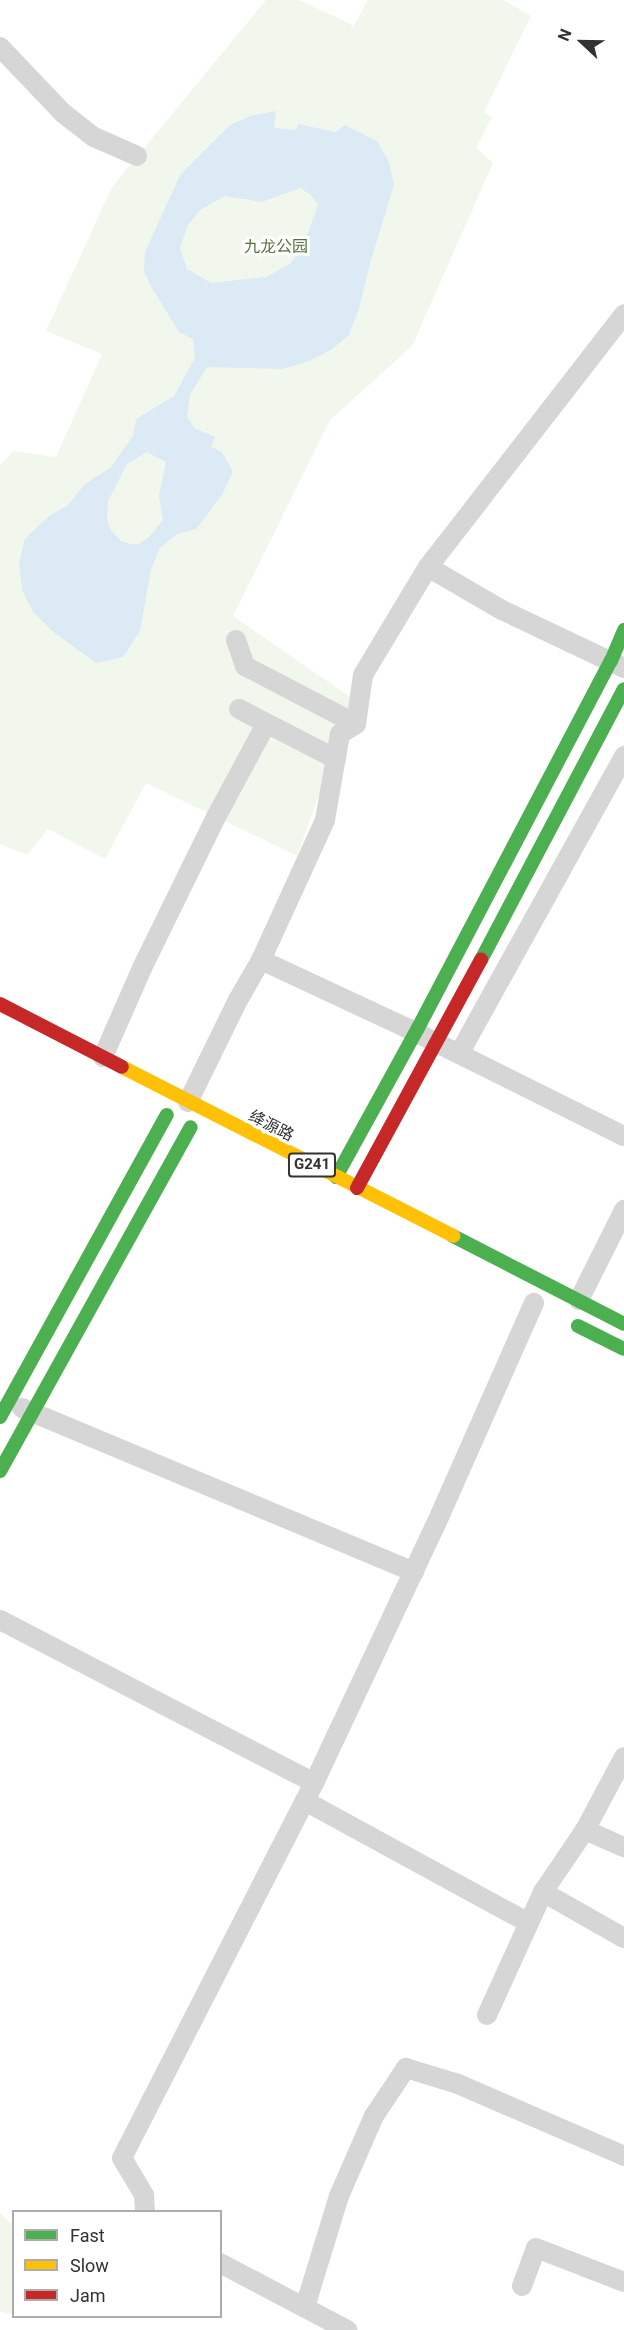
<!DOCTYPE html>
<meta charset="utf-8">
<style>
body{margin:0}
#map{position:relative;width:624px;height:2330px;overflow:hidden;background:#fff;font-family:Roboto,"Noto Sans SC",sans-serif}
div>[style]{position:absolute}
.green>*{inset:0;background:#f2f7ee}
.water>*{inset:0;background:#dbeaf4}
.street>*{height:20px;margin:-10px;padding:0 10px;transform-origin:10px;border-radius:10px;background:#d6d6d6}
.fast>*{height:14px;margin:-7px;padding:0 7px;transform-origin:7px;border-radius:7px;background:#4caf50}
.slow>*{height:14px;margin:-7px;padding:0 7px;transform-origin:7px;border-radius:7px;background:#ffc107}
.jam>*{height:14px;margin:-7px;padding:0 7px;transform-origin:7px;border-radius:7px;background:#c62828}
span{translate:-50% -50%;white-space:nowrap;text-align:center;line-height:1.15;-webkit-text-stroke:6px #fff;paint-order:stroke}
.shield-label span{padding:2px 4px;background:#fff;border:2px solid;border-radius:4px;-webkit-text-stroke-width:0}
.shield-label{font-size:15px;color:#323232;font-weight:700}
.park-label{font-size:16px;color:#53733b}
.street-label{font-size:16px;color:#323232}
.legend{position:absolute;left:12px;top:2210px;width:210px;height:108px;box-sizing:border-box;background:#fff;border:2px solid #adadad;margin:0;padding:8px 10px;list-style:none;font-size:18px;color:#323232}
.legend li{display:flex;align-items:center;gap:12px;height:30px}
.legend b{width:30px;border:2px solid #adadad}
.north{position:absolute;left:552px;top:12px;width:60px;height:60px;-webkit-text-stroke:4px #fff;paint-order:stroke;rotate:292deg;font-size:16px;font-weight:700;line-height:24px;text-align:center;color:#323232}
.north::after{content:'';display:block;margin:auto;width:21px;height:27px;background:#323232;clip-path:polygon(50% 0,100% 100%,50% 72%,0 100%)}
</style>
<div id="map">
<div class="green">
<div style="clip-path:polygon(266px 0,299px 0,353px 25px,349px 34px,368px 0,503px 0,531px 16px,484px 112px,492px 117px,476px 148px,493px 163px,412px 346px,330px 420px,233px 616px,353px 699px,297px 856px,146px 783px,105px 859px,48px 829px,27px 855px,0 844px,0 466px,13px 451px,56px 457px,102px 354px,46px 331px,112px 187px)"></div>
<div style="clip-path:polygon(0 2213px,13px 2226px,14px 2311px,11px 2314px,0 2312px)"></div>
</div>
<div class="water">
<div style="clip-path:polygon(evenodd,276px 111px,274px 128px,296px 130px,298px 124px,335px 132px,345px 125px,377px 141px,389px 162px,394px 185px,371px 260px,359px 309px,349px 335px,331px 350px,309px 361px,283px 369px,207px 367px,190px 395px,187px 416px,194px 428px,215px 437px,211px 447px,222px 452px,233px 472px,222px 495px,196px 529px,177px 534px,160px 548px,151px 570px,140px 631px,123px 657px,96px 663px,52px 631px,33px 612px,22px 590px,19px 563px,25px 539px,48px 517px,69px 504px,85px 484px,110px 468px,133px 436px,136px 419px,174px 396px,195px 358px,193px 339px,179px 332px,152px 288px,144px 272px,145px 252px,180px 175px,230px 125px,250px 116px,276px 111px,300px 188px,311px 195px,318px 205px,303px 246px,290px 264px,266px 277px,211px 283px,187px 269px,180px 248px,188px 225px,200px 210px,225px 196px,262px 202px,300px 188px,276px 111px,147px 452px,166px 462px,159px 496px,163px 520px,149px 537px,139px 544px,130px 544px,121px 541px,111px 530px,107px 519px,108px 501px,127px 464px,147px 452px)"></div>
</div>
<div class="street">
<div style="left:0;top:47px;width:91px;rotate:46.3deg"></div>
<div style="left:63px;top:113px;width:39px;rotate:38deg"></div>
<div style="left:94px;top:137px;width:47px;rotate:23.8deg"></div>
<div style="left:428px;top:567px;width:86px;rotate:30.2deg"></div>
<div style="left:502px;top:610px;width:135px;rotate:25.4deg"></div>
<div style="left:236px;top:640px;width:28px;rotate:71deg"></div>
<div style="left:245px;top:666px;width:125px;rotate:27.6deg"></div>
<div style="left:239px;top:709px;width:109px;rotate:27.3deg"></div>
<div style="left:261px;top:960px;width:161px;rotate:25deg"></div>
<div style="left:407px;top:1028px;width:242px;rotate:26.5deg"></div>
<div style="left:459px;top:1054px;width:341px;rotate:-61deg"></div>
<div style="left:103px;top:1057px;width:97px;rotate:-66.3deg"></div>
<div style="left:142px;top:968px;width:168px;rotate:-63.9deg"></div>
<div style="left:216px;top:817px;width:106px;rotate:-61.7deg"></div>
<div style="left:188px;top:1102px;width:114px;rotate:-63.9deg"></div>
<div style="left:238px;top:1000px;width:46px;rotate:-60.1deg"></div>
<div style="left:261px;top:960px;width:154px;rotate:-65.4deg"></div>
<div style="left:325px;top:820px;width:87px;rotate:-80.1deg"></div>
<div style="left:340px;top:734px;width:19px;rotate:-32deg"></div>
<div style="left:356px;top:724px;width:49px;rotate:-81.9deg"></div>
<div style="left:363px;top:675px;width:126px;rotate:-59deg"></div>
<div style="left:428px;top:567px;width:320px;rotate:-52.2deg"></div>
<div style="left:579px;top:1300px;width:101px;rotate:-63.4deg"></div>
<div style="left:22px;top:1408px;width:425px;rotate:22.7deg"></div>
<div style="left:0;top:1620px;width:354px;rotate:27.4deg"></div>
<div style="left:624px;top:1757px;width:83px;rotate:118.1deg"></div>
<div style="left:585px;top:1830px;width:43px;rotate:23.6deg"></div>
<div style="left:305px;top:1801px;width:255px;rotate:28.6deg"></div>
<div style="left:543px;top:1892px;width:75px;rotate:-55.9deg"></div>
<div style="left:487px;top:2015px;width:135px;rotate:-65.5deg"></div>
<div style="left:543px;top:1892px;width:93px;rotate:29.6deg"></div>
<div style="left:145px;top:2212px;width:17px;rotate:-93deg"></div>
<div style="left:144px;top:2195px;width:43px;rotate:-120.7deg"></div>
<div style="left:122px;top:2158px;width:421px;rotate:-62.9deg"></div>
<div style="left:314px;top:1783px;width:296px;rotate:-64.8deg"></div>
<div style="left:440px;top:1515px;width:232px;rotate:-66.1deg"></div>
<div style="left:220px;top:2263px;width:144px;rotate:27.8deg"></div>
<div style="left:522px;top:2286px;width:40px;rotate:-69.8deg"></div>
<div style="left:536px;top:2248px;width:94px;rotate:21.1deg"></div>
<div style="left:305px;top:2307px;width:116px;rotate:-73deg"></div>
<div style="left:339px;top:2196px;width:87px;rotate:-66.4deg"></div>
<div style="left:374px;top:2116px;width:58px;rotate:-56.3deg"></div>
<div style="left:406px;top:2068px;width:54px;rotate:17.1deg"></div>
<div style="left:458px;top:2084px;width:181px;rotate:23.4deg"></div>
</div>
<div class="fast">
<div style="left:481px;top:960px;width:306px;rotate:-62.2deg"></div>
<div style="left:336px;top:1177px;width:170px;rotate:-61.2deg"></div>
<div style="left:418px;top:1028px;width:415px;rotate:-62.3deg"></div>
<div style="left:611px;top:661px;width:34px;rotate:-67deg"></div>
<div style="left:453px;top:1236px;width:192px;rotate:27.2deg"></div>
<div style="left:578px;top:1326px;width:51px;rotate:26.6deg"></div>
<div style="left:0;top:1417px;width:345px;rotate:-61.1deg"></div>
<div style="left:0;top:1471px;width:393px;rotate:-61deg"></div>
</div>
<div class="slow">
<div style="left:122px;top:1067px;width:372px;rotate:27deg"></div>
</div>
<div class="jam">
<div style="left:0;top:1004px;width:137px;rotate:27.3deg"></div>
<div style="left:357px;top:1188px;width:260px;rotate:-61.5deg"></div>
</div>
<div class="shield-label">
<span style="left:312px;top:1165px">G241</span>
</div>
<div class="park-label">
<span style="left:276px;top:247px">九龙公园</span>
</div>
<div class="street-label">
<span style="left:271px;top:1126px;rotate:27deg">绛源路</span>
</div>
<ul class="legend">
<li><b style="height:8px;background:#4caf50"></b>Fast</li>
<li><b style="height:8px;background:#ffc107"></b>Slow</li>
<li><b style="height:8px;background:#c62828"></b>Jam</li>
</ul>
<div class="north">N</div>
</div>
